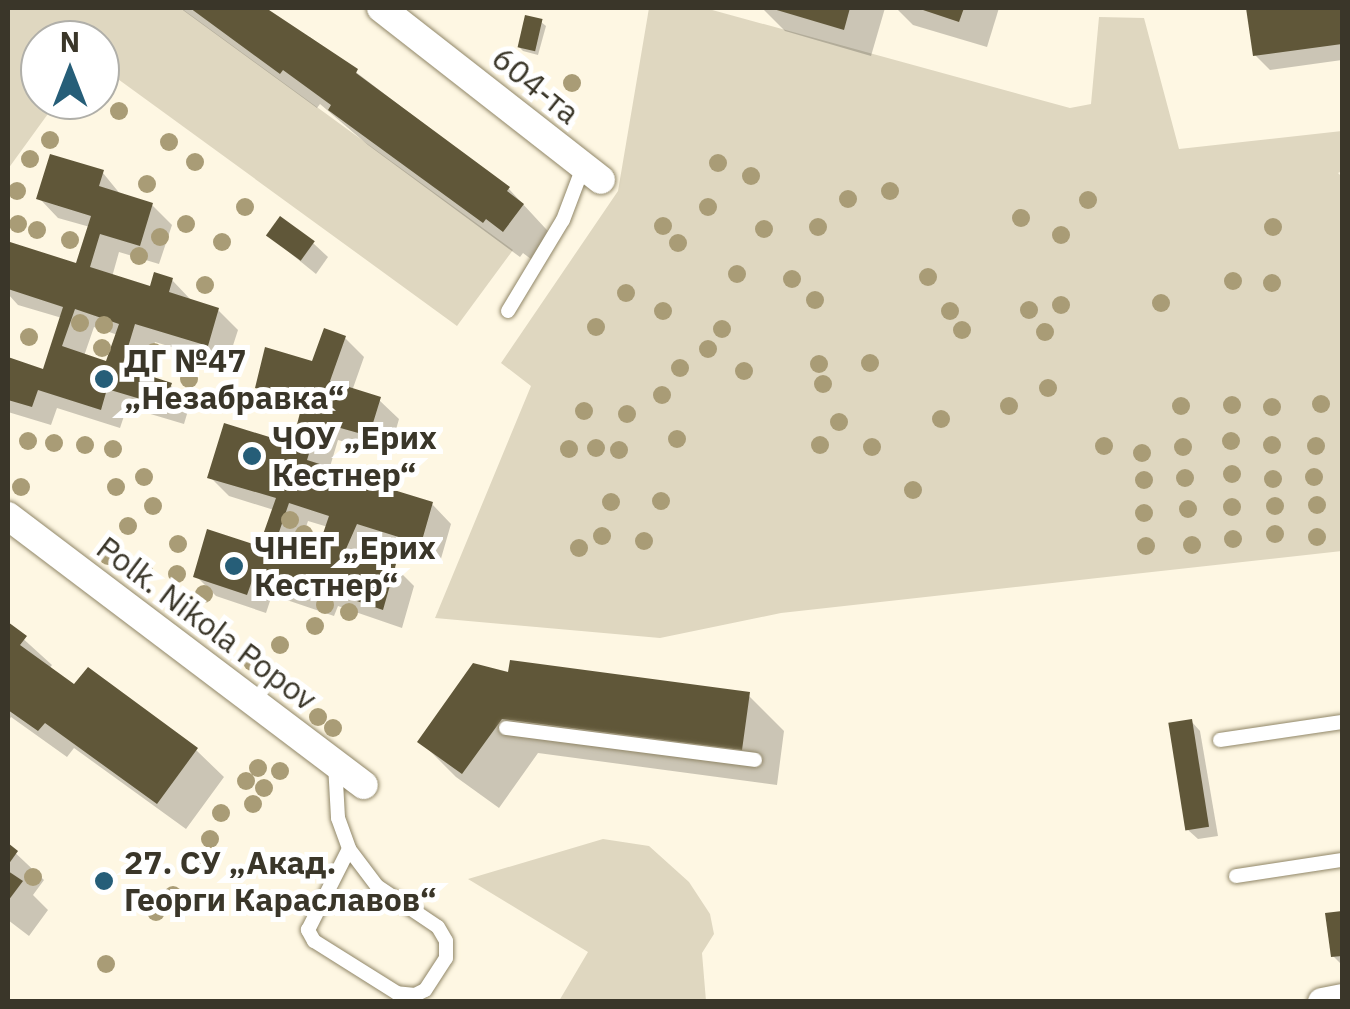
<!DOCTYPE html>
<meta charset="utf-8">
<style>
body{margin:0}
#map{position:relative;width:1350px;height:1009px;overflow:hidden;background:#fef7e3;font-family:"IBM Plex Sans",sans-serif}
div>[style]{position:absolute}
.green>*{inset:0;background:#dfd7c0}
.shadow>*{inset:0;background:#0003}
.building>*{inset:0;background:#605739;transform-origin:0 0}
.roads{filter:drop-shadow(0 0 2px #908667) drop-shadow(0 0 2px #908667)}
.lane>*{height:14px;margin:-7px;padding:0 7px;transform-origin:7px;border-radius:7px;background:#fff}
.street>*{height:28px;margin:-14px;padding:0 14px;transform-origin:14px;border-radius:14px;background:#fff}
.trees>*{width:18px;height:18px;margin:-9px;border-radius:50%;background:#a99c76}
.dots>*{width:28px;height:28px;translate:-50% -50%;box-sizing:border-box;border:5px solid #fff;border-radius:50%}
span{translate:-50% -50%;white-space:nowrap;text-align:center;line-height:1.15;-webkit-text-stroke:10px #fff;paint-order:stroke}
.street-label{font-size:32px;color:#3a3629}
.poi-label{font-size:32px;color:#3a3629;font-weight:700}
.left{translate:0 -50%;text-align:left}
.frame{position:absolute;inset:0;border:10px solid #3a3629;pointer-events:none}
.north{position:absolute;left:20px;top:20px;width:100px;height:100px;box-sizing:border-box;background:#fff;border:2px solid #b0afa9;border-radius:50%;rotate:0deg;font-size:28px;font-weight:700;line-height:40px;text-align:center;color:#3a3629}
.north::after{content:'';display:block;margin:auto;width:35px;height:45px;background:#265e78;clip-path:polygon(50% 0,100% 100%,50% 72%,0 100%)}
</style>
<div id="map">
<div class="green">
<div style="clip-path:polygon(8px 8px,181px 8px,513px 250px,457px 326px,100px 66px,100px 40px,40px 40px,40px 100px,58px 100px,8px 169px)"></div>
<div style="clip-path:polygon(649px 8px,705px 8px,1070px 108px,1091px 104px,1099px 17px,1144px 18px,1179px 149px,1342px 131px,1342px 171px,1338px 173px,1342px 177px,1342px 551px,781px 613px,660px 638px,435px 618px,531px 386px,501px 363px,618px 191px)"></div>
<div style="clip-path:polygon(603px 839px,649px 846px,689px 882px,710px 914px,714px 934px,702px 953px,706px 1001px,559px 1001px,588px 952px,468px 879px)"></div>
</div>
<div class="shadow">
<div style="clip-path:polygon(180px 8px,262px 8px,308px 41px,310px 37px,509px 189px,558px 242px,540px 266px,523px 253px,520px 257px,368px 145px,320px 104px,317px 108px)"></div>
<div style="clip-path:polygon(762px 8px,885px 8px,871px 56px,785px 31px)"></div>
<div style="clip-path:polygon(896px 8px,999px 8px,987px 47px,913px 25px)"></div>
<div style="clip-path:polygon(1274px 8px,1342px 8px,1342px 60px,1270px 70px,1255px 55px,1249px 10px)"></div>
<div style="clip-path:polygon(541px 22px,546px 26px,538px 55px,523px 51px,519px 47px)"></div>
<div style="clip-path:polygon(evenodd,103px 173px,121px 195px,152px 205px,172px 225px,159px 264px,119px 252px,112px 277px,152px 290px,172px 280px,191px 300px,218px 310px,238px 330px,227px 364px,155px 342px,144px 377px,170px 385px,190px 404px,184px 424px,127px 407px,120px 428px,57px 408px,51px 425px,8px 412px,8px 360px,45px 372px,62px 318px,18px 305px,8px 294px,11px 245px,78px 266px,90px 227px,58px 218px,39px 198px,103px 173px,94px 327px,118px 335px,108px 364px,84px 356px,94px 327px)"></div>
<div style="clip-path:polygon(269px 236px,313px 243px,328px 257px,316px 274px)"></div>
<div style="clip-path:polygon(evenodd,345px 338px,364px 357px,352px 391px,379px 400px,399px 419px,389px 454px,338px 440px,329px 470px,369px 482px,383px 481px,395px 493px,432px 504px,451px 524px,440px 562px,376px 542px,369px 559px,395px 567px,414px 586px,402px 628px,338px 606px,334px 616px,272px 595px,266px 613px,216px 596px,196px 576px,260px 549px,274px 510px,229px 496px,210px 477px,294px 447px,302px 413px,278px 407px,258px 387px,314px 364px,345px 338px,308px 521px,328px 527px,318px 557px,298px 551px,308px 521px)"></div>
<div style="clip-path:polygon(8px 625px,52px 665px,49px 669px,75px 688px,196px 750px,224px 777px,186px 829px,74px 748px,67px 757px,11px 717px,8px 722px)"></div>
<div style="clip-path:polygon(510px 675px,748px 695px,784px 731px,777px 785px,538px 753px,499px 808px,456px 777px,420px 741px)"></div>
<div style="clip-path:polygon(1191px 721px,1200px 731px,1218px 836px,1198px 839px,1188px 830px)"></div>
<div style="clip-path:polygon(8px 846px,44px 880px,33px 895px,48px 910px,29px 936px,8px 920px)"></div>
<div style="clip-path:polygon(1342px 913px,1342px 965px,1333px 956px,1328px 915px)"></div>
</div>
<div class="building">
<div style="clip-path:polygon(190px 8px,266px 8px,358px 69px,356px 73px,510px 187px,507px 191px,524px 204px,503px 232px,486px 219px,483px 223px,328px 110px,331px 105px,283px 70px,280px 74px)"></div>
<div style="clip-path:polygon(770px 8px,850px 8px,844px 30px)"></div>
<div style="clip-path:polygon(917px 8px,964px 8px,959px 22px)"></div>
<div style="clip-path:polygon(1246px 8px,1342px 8px,1342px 44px,1253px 56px)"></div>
<div style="left:525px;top:15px;width:18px;height:33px;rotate:13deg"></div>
<div style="clip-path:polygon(evenodd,50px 154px,104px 170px,99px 186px,153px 203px,140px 246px,100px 234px,90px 267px,150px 286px,154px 272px,173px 278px,169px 292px,219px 308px,208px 346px,135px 324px,122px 367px,172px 383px,164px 406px,107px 389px,101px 410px,38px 390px,32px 407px,8px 400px,8px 357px,43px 369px,63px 307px,8px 289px,10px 242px,76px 263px,91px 216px,36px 199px,50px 154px,75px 309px,119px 324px,106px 361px,62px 346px,75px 309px)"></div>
<div style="left:280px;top:216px;width:43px;height:24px;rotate:36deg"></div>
<div style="clip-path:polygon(evenodd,324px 328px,346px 336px,330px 381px,381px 397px,369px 436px,319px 422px,307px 460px,367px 479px,370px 473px,384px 478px,384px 487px,433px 502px,421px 544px,357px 524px,346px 549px,396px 564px,383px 610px,319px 588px,315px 598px,253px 578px,247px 595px,193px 577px,207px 529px,259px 546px,276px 498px,207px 478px,224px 423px,292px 444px,303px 401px,255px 388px,265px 347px,312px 361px,324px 328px,289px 503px,329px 516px,316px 554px,276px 541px,289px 503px)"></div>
<div style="clip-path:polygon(8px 622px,27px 636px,20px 645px,74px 684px,88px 667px,198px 748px,157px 804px,45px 723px,38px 731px,8px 710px)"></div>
<div style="clip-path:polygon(510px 660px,750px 692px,742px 750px,502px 719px,462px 774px,417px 742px,473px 663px,508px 672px)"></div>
<div style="left:1192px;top:719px;width:109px;height:24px;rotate:81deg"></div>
<div style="clip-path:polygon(8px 843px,18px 851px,8px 865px)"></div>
<div style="clip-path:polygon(8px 871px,23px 881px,8px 901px)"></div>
<div style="clip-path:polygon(1342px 911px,1342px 956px,1331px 957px,1325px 913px)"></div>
</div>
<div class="roads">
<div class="lane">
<div style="left:508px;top:311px;width:106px;rotate:-58.9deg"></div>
<div style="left:563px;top:220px;width:57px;rotate:-69.3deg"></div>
<div style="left:506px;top:728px;width:251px;rotate:7.3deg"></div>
<div style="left:1220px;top:740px;width:123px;rotate:-8.4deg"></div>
<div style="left:335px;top:764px;width:54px;rotate:86.8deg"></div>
<div style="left:338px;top:818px;width:33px;rotate:70deg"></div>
<div style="left:349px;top:849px;width:46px;rotate:52.9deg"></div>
<div style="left:377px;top:886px;width:73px;rotate:33.9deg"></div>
<div style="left:438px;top:927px;width:16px;rotate:60deg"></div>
<div style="left:446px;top:941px;width:17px;rotate:90deg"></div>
<div style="left:446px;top:958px;width:38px;rotate:123deg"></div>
<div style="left:425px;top:990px;width:11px;rotate:153deg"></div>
<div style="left:415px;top:995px;width:18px;rotate:-174deg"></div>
<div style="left:397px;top:993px;width:98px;rotate:-147.9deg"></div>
<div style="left:314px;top:941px;width:13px;rotate:-119deg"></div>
<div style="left:308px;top:930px;width:91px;rotate:-63.2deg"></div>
<div style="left:1236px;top:876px;width:107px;rotate:-8.6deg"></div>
</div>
<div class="street">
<div style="left:381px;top:8px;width:279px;rotate:38deg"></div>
<div style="left:8px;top:516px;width:446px;rotate:37.1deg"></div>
<div style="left:1322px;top:1002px;width:20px;rotate:-11deg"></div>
</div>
</div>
<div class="trees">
<div style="left:572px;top:83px"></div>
<div style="left:119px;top:111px"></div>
<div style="left:50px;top:140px"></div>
<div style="left:169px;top:142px"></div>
<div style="left:30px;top:159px"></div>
<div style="left:195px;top:162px"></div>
<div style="left:718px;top:163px"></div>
<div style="left:751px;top:176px"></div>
<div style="left:147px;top:184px"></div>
<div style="left:17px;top:191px"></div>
<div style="left:890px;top:191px"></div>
<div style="left:848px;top:199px"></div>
<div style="left:1088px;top:200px"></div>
<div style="left:245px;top:207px"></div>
<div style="left:708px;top:207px"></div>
<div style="left:1021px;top:218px"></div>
<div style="left:18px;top:224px"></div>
<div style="left:186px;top:224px"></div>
<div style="left:663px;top:226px"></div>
<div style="left:818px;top:227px"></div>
<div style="left:1273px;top:227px"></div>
<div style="left:764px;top:229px"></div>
<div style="left:37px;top:230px"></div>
<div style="left:1061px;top:235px"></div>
<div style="left:160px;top:237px"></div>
<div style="left:70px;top:240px"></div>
<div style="left:222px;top:242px"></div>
<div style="left:678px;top:243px"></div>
<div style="left:139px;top:256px"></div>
<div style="left:737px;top:274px"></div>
<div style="left:928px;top:277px"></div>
<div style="left:792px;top:279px"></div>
<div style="left:1233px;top:281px"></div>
<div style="left:1272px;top:283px"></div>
<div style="left:205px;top:285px"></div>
<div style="left:626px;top:293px"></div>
<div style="left:815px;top:300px"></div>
<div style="left:1161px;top:303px"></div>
<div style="left:1061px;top:305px"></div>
<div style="left:1029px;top:310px"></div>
<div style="left:663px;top:311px"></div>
<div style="left:950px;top:311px"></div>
<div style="left:80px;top:323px"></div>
<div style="left:104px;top:325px"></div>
<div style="left:596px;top:327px"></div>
<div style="left:722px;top:329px"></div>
<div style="left:962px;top:330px"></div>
<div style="left:1045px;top:332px"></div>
<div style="left:29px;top:337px"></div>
<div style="left:102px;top:348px"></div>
<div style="left:708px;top:349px"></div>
<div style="left:154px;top:352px"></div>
<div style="left:185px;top:359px"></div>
<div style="left:870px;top:363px"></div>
<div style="left:819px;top:364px"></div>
<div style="left:680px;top:368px"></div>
<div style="left:744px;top:371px"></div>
<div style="left:189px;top:379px"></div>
<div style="left:823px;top:384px"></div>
<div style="left:1048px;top:388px"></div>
<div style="left:662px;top:395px"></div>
<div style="left:1321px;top:404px"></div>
<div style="left:1232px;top:405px"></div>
<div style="left:1009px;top:406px"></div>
<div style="left:1181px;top:406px"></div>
<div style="left:1272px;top:407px"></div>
<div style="left:584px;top:411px"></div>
<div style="left:627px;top:414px"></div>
<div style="left:941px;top:419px"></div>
<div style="left:839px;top:422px"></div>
<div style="left:677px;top:439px"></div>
<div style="left:28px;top:441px"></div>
<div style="left:1231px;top:441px"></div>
<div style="left:54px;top:443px"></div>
<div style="left:85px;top:445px"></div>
<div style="left:820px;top:445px"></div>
<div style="left:1272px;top:445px"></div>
<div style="left:1104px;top:446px"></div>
<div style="left:1316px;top:446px"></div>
<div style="left:872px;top:447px"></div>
<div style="left:1183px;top:447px"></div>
<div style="left:596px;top:448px"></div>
<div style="left:113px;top:449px"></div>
<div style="left:569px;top:449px"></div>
<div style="left:619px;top:450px"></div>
<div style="left:1142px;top:453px"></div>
<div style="left:1232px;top:474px"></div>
<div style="left:144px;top:477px"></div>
<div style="left:1314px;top:477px"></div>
<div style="left:1185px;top:478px"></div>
<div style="left:1273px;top:479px"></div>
<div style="left:1144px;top:480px"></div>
<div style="left:21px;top:487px"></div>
<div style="left:116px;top:487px"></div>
<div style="left:913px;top:490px"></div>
<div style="left:661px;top:501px"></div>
<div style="left:611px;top:502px"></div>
<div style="left:1317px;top:505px"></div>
<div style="left:153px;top:506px"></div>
<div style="left:1275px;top:506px"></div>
<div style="left:1232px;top:507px"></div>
<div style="left:1188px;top:509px"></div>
<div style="left:1144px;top:513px"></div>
<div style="left:290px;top:520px"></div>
<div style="left:128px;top:526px"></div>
<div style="left:304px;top:534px"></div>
<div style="left:1275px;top:534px"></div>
<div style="left:602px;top:536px"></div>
<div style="left:1317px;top:537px"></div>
<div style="left:1233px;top:539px"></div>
<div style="left:644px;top:541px"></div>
<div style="left:178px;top:544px"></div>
<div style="left:1192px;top:545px"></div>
<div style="left:1146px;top:546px"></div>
<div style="left:579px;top:548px"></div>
<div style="left:108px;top:556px"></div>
<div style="left:144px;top:571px"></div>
<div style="left:177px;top:574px"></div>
<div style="left:204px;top:594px"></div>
<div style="left:325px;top:605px"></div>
<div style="left:188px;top:611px"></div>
<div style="left:349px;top:612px"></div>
<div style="left:315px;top:626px"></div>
<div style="left:223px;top:642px"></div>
<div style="left:280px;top:645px"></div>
<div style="left:252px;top:662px"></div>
<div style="left:318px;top:717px"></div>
<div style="left:333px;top:728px"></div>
<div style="left:258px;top:768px"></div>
<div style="left:280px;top:771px"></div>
<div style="left:246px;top:781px"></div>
<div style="left:264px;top:788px"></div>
<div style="left:253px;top:804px"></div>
<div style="left:221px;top:813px"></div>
<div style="left:210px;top:839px"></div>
<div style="left:194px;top:869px"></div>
<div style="left:33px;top:877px"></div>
<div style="left:173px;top:895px"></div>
<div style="left:156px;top:912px"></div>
<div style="left:106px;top:964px"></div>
</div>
<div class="dots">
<div style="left:104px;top:379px;background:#265e78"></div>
<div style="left:252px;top:456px;background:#265e78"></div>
<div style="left:234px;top:566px;background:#265e78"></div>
<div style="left:104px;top:881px;background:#265e78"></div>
</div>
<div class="street-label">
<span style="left:536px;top:85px;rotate:39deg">604-та</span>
<span style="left:207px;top:623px;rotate:37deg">Polk. Nikola Popov</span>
</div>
<div class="poi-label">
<span class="left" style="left:124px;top:379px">ДГ №47<br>„Незабравка“</span>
<span class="left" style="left:272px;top:456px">ЧОУ „Ерих<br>Кестнер“</span>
<span class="left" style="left:254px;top:566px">ЧНЕГ „Ерих<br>Кестнер“</span>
<span class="left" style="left:124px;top:881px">27. СУ „Акад.<br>Георги Караславов“</span>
</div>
<div class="frame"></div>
<div class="north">N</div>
</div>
